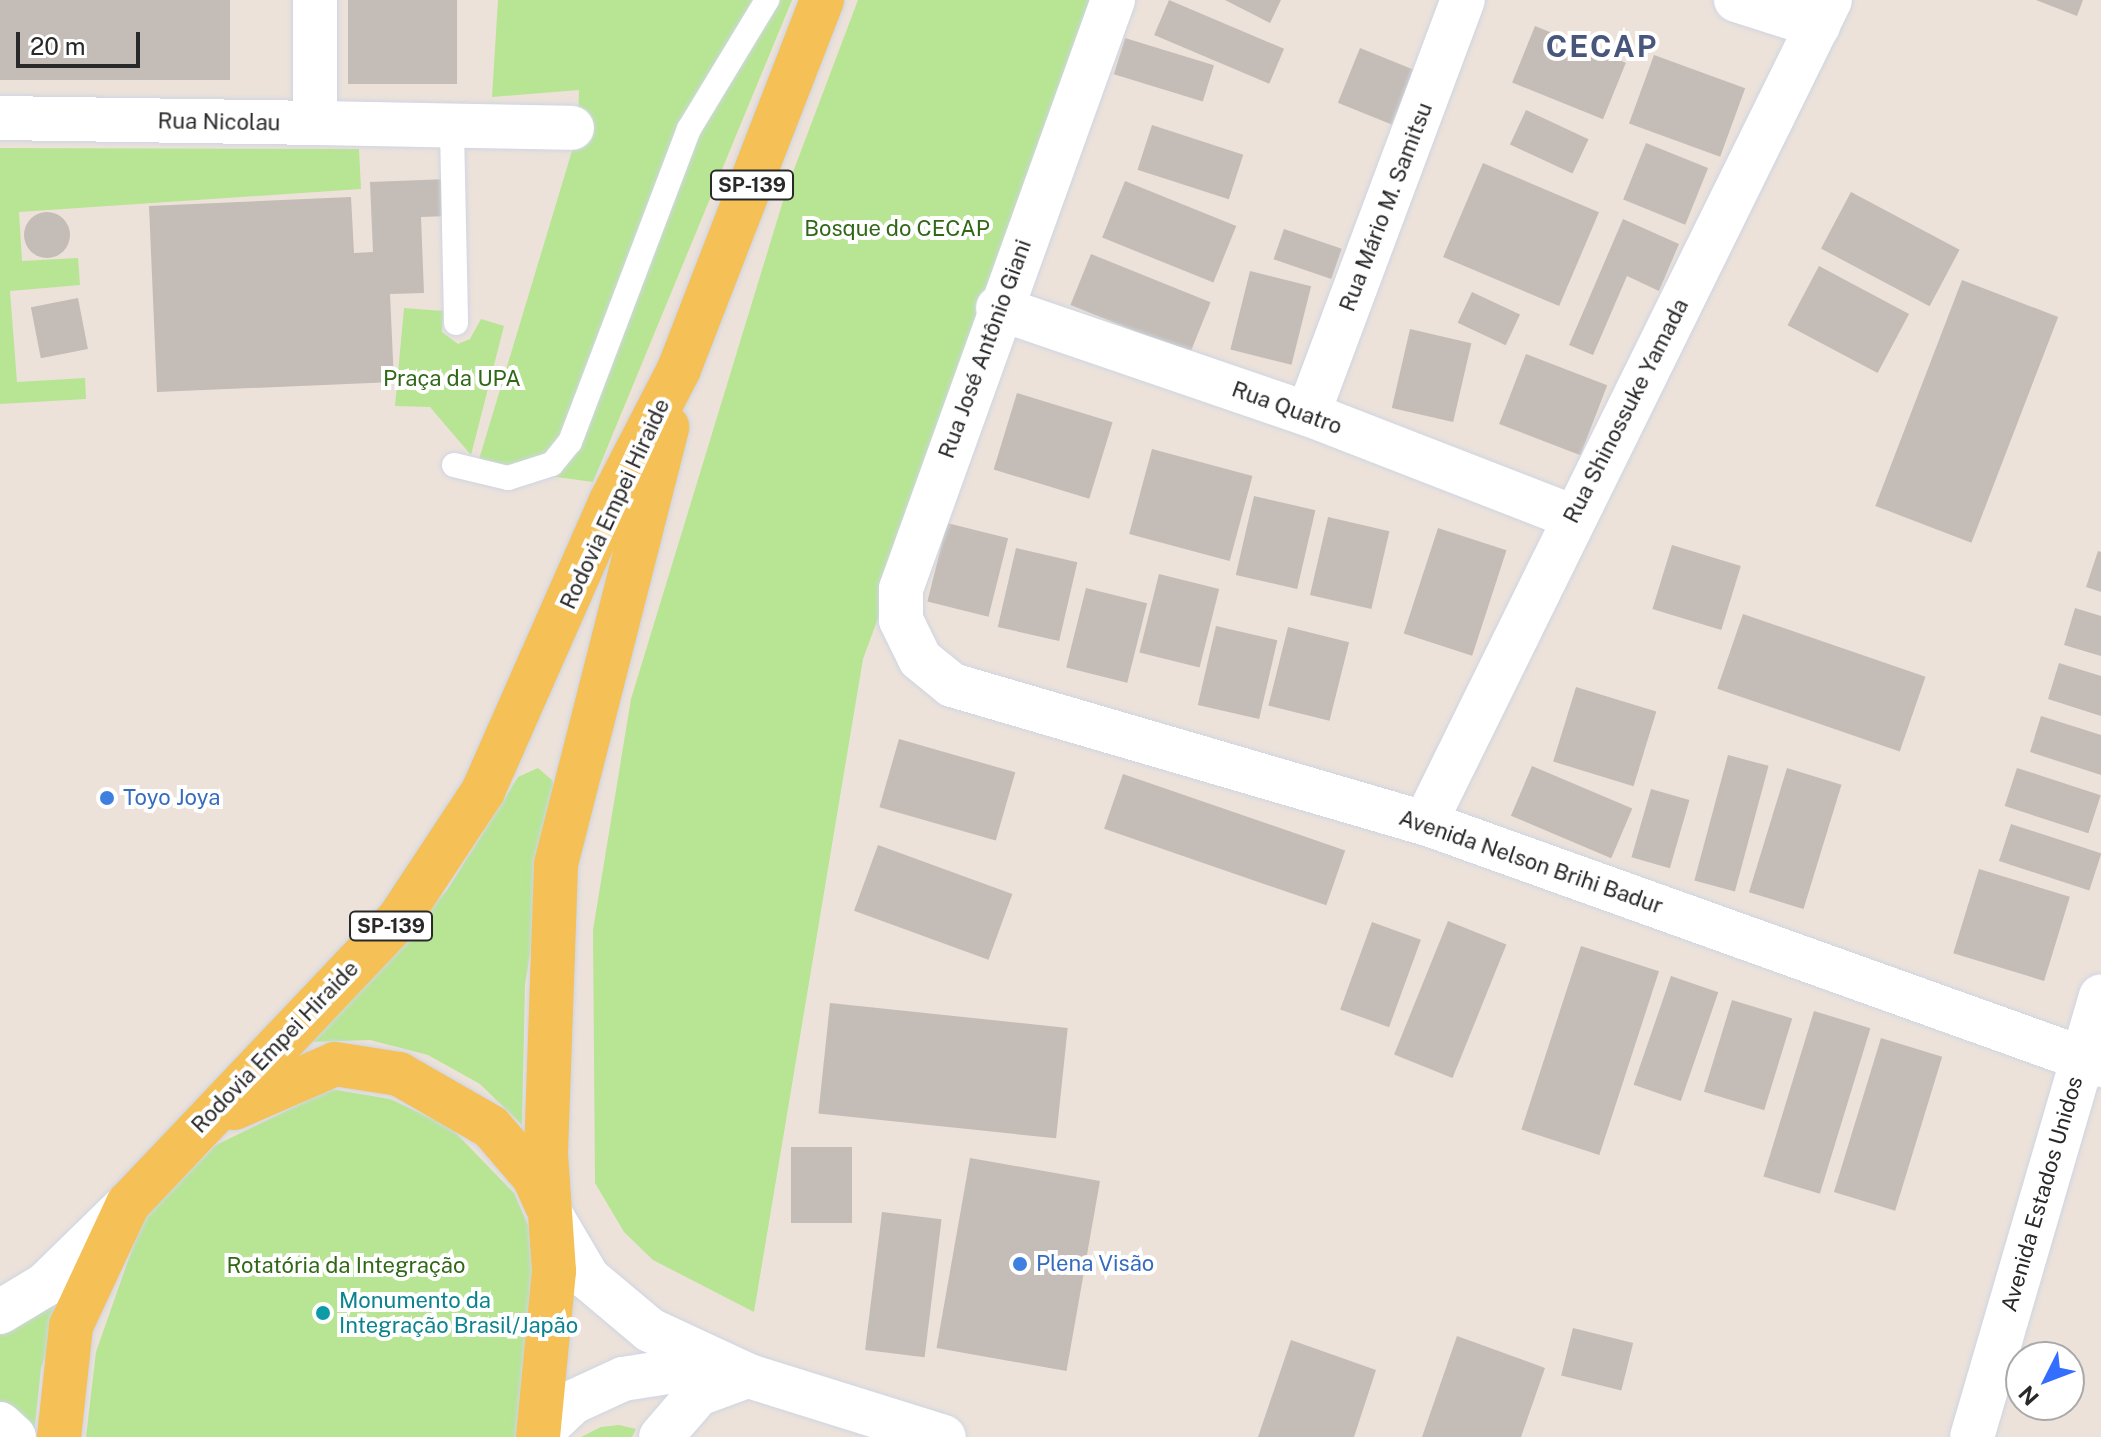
<!DOCTYPE html>
<meta charset="utf-8">
<style>
body{margin:0}
#map{position:relative;width:2101px;height:1437px;overflow:hidden;background:#ece2da;font-family:"Public Sans",sans-serif}
div>[style]{position:absolute}
.green>*{inset:0;background:#b7e593}
.building>*{inset:0;background:#c4bcb6;transform-origin:0 0}
.round{border-radius:50%}
.roads{filter:drop-shadow(0 0 2px #cfd5e2) drop-shadow(0 0 2px #cfd5e2)}
.lane>*{height:24px;margin:-12px;padding:0 12px;transform-origin:12px;border-radius:12px;background:#fff}
.street>*{height:44px;margin:-22px;padding:0 22px;transform-origin:22px;border-radius:22px;background:#fff}
.primary>*{height:44px;margin:-22px;padding:0 22px;transform-origin:22px;border-radius:22px;background:#f5c055}
.dots>*{width:22px;height:22px;translate:-50% -50%;box-sizing:border-box;border:4px solid #fff;border-radius:50%}
span{translate:-50% -50%;white-space:nowrap;text-align:center;line-height:1.15;-webkit-text-stroke:8px #fff;paint-order:stroke}
.shield-label span{padding:2px 6px;background:#fff;border:2px solid;border-radius:6px;-webkit-text-stroke-width:0}
.shield-label{font-size:20px;color:#292929;font-weight:700}
.street-label{font-size:22px;color:#292929}
.park-label{font-size:22px;color:#306817}
.shop-label{font-size:22px;color:#366cbe}
.left{translate:0 -50%;text-align:left}
.culture-label{font-size:22px;color:#0d838f}
.district-label{font-size:30px;color:#48567b;font-weight:700;letter-spacing:2px}
.north{position:absolute;left:2005px;top:1341px;width:80px;height:80px;box-sizing:border-box;background:#fff;border:2px solid #a9a9a9;border-radius:50%;rotate:228deg;font-size:22px;font-weight:700;line-height:32px;text-align:center;color:#292929}
.north::after{content:'';display:block;margin:auto;width:28px;height:36px;background:#336eff;clip-path:polygon(50% 0,100% 100%,50% 72%,0 100%)}
.scale{position:absolute;left:16px;top:32px;width:124px;height:36px;box-sizing:border-box;border:4px solid #292929;border-top:0;padding-left:10px;font-size:24px;line-height:28px;white-space:nowrap;color:#292929;-webkit-text-stroke:6px #fff;paint-order:stroke}
</style>
<div id="map">
<div class="green">
<div style="clip-path:polygon(498px 0,792px 0,593px 482px,477px 466px,578px 131px,579px 90px,492px 97px)"></div>
<div style="clip-path:polygon(858px 0,1105px 0,863px 659px,754px 1312px,653px 1260px,624px 1232px,595px 1183px,593px 930px,631px 699px,787px 188px)"></div>
<div style="clip-path:polygon(0 148px,359px 149px,361px 189px,19px 212px,22px 261px,78px 258px,80px 285px,10px 291px,17px 382px,85px 378px,86px 399px,0 404px)"></div>
<div style="clip-path:polygon(404px 308px,443px 311px,442px 332px,458px 344px,470px 339px,481px 319px,504px 326px,471px 455px,430px 407px,395px 406px)"></div>
<div style="clip-path:polygon(538px 768px,553px 781px,555px 798px,525px 985px,522px 1125px,480px 1084px,428px 1055px,370px 1040px,311px 1042px,447px 890px,518px 777px)"></div>
<div style="clip-path:polygon(331px 1089px,390px 1099px,450px 1127px,514px 1193px,530px 1230px,532px 1279px,516px 1437px,86px 1437px,96px 1352px,143px 1218px,216px 1145px)"></div>
<div style="clip-path:polygon(79px 1266px,41px 1368px,34px 1435px,0 1416px,0 1318px)"></div>
<div style="clip-path:polygon(601px 1427px,619px 1425px,636px 1429px,632px 1437px,581px 1437px)"></div>
</div>
<div class="building">
<div style="left:0;top:0;width:230px;height:80px"></div>
<div style="left:348px;top:0;width:109px;height:84px"></div>
<div style="left:1169px;top:0;width:125px;height:38px;rotate:23deg"></div>
<div style="clip-path:polygon(1225px 0,1281px 0,1270px 23px)"></div>
<div style="clip-path:polygon(2036px 0,2083px 0,2077px 16px)"></div>
<div style="left:1535px;top:26px;width:98px;height:61px;rotate:22deg"></div>
<div style="left:1125px;top:38px;width:93px;height:38px;rotate:17deg"></div>
<div style="left:1360px;top:48px;width:58px;height:59px;rotate:22deg"></div>
<div style="left:1654px;top:55px;width:97px;height:73px;rotate:20deg"></div>
<div style="left:1526px;top:110px;width:69px;height:38px;rotate:25deg"></div>
<div style="left:1152px;top:125px;width:96px;height:47px;rotate:18deg"></div>
<div style="left:1646px;top:143px;width:67px;height:61px;rotate:22deg"></div>
<div style="left:1483px;top:163px;width:126px;height:102px;rotate:23deg"></div>
<div style="clip-path:polygon(448px 179px,449px 216px,421px 217px,424px 293px,390px 294px,394px 382px,157px 392px,149px 206px,351px 197px,354px 253px,373px 252px,370px 182px)"></div>
<div style="left:1125px;top:181px;width:120px;height:61px;rotate:22deg"></div>
<div style="left:1851px;top:192px;width:123px;height:64px;rotate:28deg"></div>
<div class="round" style="left:24px;top:212px;width:46px;height:46px"></div>
<div style="clip-path:polygon(1623px 219px,1679px 244px,1659px 291px,1627px 276px,1593px 355px,1569px 345px)"></div>
<div style="left:1284px;top:229px;width:61px;height:32px;rotate:19deg"></div>
<div style="left:1091px;top:254px;width:129px;height:55px;rotate:22deg"></div>
<div style="left:1819px;top:266px;width:102px;height:67px;rotate:28deg"></div>
<div style="left:1250px;top:271px;width:63px;height:81px;rotate:14deg"></div>
<div style="left:1962px;top:280px;width:103px;height:242px;rotate:21deg"></div>
<div style="left:1472px;top:292px;width:53px;height:34px;rotate:25deg"></div>
<div style="left:78px;top:298px;width:52px;height:48px;rotate:79deg"></div>
<div style="left:1410px;top:329px;width:63px;height:81px;rotate:13deg"></div>
<div style="left:1526px;top:354px;width:87px;height:75px;rotate:21deg"></div>
<div style="left:1017px;top:393px;width:100px;height:80px;rotate:17deg"></div>
<div style="left:1152px;top:449px;width:104px;height:88px;rotate:15deg"></div>
<div style="left:1254px;top:496px;width:63px;height:81px;rotate:13deg"></div>
<div style="left:1328px;top:517px;width:63px;height:80px;rotate:13deg"></div>
<div style="left:947px;top:523px;width:63px;height:81px;rotate:14deg"></div>
<div style="left:1438px;top:528px;width:72px;height:111px;rotate:18deg"></div>
<div style="left:1672px;top:545px;width:72px;height:67px;rotate:17deg"></div>
<div style="left:1016px;top:548px;width:63px;height:81px;rotate:13deg"></div>
<div style="clip-path:polygon(2098px 551px,2101px 552px,2101px 592px,2086px 587px)"></div>
<div style="left:1159px;top:574px;width:62px;height:81px;rotate:14deg"></div>
<div style="left:1086px;top:588px;width:63px;height:82px;rotate:14deg"></div>
<div style="clip-path:polygon(2075px 608px,2101px 616px,2101px 656px,2064px 645px)"></div>
<div style="left:1743px;top:614px;width:193px;height:79px;rotate:19deg"></div>
<div style="left:1216px;top:626px;width:63px;height:81px;rotate:13deg"></div>
<div style="left:1288px;top:627px;width:63px;height:81px;rotate:14deg"></div>
<div style="clip-path:polygon(2059px 663px,2101px 676px,2101px 716px,2048px 699px)"></div>
<div style="left:1576px;top:687px;width:84px;height:78px;rotate:17deg"></div>
<div style="clip-path:polygon(2041px 716px,2101px 735px,2101px 775px,2030px 752px)"></div>
<div style="left:899px;top:739px;width:121px;height:71px;rotate:16deg"></div>
<div style="left:1728px;top:755px;width:42px;height:130px;rotate:15deg"></div>
<div style="left:1532px;top:766px;width:109px;height:54px;rotate:23deg"></div>
<div style="left:1787px;top:768px;width:57px;height:130px;rotate:17deg"></div>
<div style="left:2017px;top:768px;width:88px;height:40px;rotate:18deg"></div>
<div style="left:1123px;top:774px;width:235px;height:58px;rotate:19deg"></div>
<div style="left:1651px;top:789px;width:40px;height:71px;rotate:16deg"></div>
<div style="left:2011px;top:824px;width:95px;height:39px;rotate:18deg"></div>
<div style="left:878px;top:845px;width:143px;height:70px;rotate:20deg"></div>
<div style="left:1979px;top:869px;width:95px;height:88px;rotate:17deg"></div>
<div style="left:1448px;top:921px;width:63px;height:144px;rotate:22deg"></div>
<div style="left:1372px;top:922px;width:52px;height:93px;rotate:20deg"></div>
<div style="left:1581px;top:946px;width:82px;height:193px;rotate:18deg"></div>
<div style="left:1671px;top:976px;width:50px;height:115px;rotate:19deg"></div>
<div style="left:1732px;top:1000px;width:63px;height:96px;rotate:17deg"></div>
<div style="left:830px;top:1003px;width:239px;height:111px;rotate:6deg"></div>
<div style="left:1814px;top:1011px;width:59px;height:173px;rotate:17deg"></div>
<div style="left:1881px;top:1038px;width:64px;height:161px;rotate:17deg"></div>
<div style="left:791px;top:1147px;width:61px;height:76px"></div>
<div style="left:970px;top:1158px;width:132px;height:193px;rotate:10deg"></div>
<div style="left:882px;top:1212px;width:60px;height:139px;rotate:7deg"></div>
<div style="left:1573px;top:1328px;width:62px;height:49px;rotate:14deg"></div>
<div style="clip-path:polygon(1457px 1336px,1545px 1368px,1521px 1437px,1422px 1437px)"></div>
<div style="clip-path:polygon(1291px 1340px,1376px 1370px,1354px 1437px,1258px 1437px)"></div>
</div>
<div class="roads">
<div class="lane">
<div style="left:452px;top:129px;width:194px;rotate:88.8deg"></div>
<div style="left:454px;top:465px;width:56px;rotate:13.5deg"></div>
<div style="left:508px;top:478px;width:46px;rotate:-17.7deg"></div>
<div style="left:552px;top:464px;width:28px;rotate:-51deg"></div>
<div style="left:570px;top:442px;width:335px;rotate:-69.2deg"></div>
<div style="left:689px;top:129px;width:151px;rotate:-58.8deg"></div>
</div>
<div class="street">
<div style="left:1113px;top:0;width:626px;rotate:109.8deg"></div>
<div style="left:901px;top:589px;width:31px;rotate:90deg"></div>
<div style="left:901px;top:620px;width:43px;rotate:64deg"></div>
<div style="left:920px;top:659px;width:41px;rotate:39.1deg"></div>
<div style="left:952px;top:685px;width:493px;rotate:16.3deg"></div>
<div style="left:1425px;top:823px;width:718px;rotate:19.7deg"></div>
<div style="left:1736px;top:0;width:86px;rotate:17.6deg"></div>
<div style="left:0;top:118px;width:315px;rotate:0.9deg"></div>
<div style="left:315px;top:123px;width:123px;rotate:-90deg"></div>
<div style="left:315px;top:123px;width:257px;rotate:1.1deg"></div>
<div style="left:998px;top:308px;width:328px;rotate:18.9deg"></div>
<div style="left:1308px;top:414px;width:284px;rotate:21.2deg"></div>
<div style="left:1308px;top:414px;width:442px;rotate:-69.5deg"></div>
<div style="left:1425px;top:823px;width:917px;rotate:-63.8deg"></div>
<div style="left:552px;top:1217px;width:71px;rotate:59.5deg"></div>
<div style="left:588px;top:1278px;width:81px;rotate:40deg"></div>
<div style="left:650px;top:1330px;width:109px;rotate:24.9deg"></div>
<div style="left:749px;top:1376px;width:204px;rotate:17.4deg"></div>
<div style="left:0;top:1312px;width:52px;rotate:-31deg"></div>
<div style="left:45px;top:1285px;width:113px;rotate:-44.3deg"></div>
<div style="left:0;top:1424px;width:19px;rotate:43deg"></div>
<div style="left:540px;top:1433px;width:45px;rotate:-43.2deg"></div>
<div style="left:573px;top:1402px;width:55px;rotate:-24.7deg"></div>
<div style="left:623px;top:1379px;width:97px;rotate:-8.9deg"></div>
<div style="left:661px;top:1437px;width:57px;rotate:-49.3deg"></div>
<div style="left:698px;top:1394px;width:52px;rotate:-20.2deg"></div>
<div style="left:1972px;top:1437px;width:459px;rotate:-73.7deg"></div>
</div>
<div class="primary">
<div style="left:234px;top:1108px;width:110px;rotate:-23.5deg"></div>
<div style="left:335px;top:1064px;width:65px;rotate:8.9deg"></div>
<div style="left:399px;top:1074px;width:106px;rotate:29.9deg"></div>
<div style="left:491px;top:1127px;width:66px;rotate:49.3deg"></div>
<div style="left:534px;top:1177px;width:30px;rotate:66deg"></div>
<div style="left:59px;top:1437px;width:112px;rotate:-83.8deg"></div>
<div style="left:71px;top:1326px;width:135px;rotate:-65deg"></div>
<div style="left:128px;top:1204px;width:395px;rotate:-46.5deg"></div>
<div style="left:400px;top:917px;width:151px;rotate:-56.6deg"></div>
<div style="left:483px;top:791px;width:317px;rotate:-66.2deg"></div>
<div style="left:611px;top:501px;width:148px;rotate:-62.7deg"></div>
<div style="left:679px;top:369px;width:396px;rotate:-68.8deg"></div>
<div style="left:538px;top:1437px;width:167px;rotate:-84.5deg"></div>
<div style="left:554px;top:1271px;width:118px;rotate:-93.9deg"></div>
<div style="left:546px;top:1153px;width:289px;rotate:-88deg"></div>
<div style="left:556px;top:864px;width:451px;rotate:-75.7deg"></div>
</div>
</div>
<div class="dots">
<div style="left:107px;top:798px;background:#3f7fe0"></div>
<div style="left:1020px;top:1264px;background:#3f7fe0"></div>
<div style="left:323px;top:1313px;background:#0f9aa8"></div>
</div>
<div class="shield-label">
<span style="left:752px;top:185px">SP-139</span>
<span style="left:391px;top:926px">SP-139</span>
</div>
<div class="street-label">
<span style="left:219px;top:122px;rotate:1deg">Rua Nicolau</span>
<span style="left:1386px;top:207px;rotate:-69deg">Rua Mário M. Samitsu</span>
<span style="left:985px;top:349px;rotate:-70deg">Rua José Antônio Giani</span>
<span style="left:1287px;top:408px;rotate:20deg">Rua Quatro</span>
<span style="left:1626px;top:411px;rotate:-63deg">Rua Shinossuke Yamada</span>
<span style="left:615px;top:504px;rotate:-65deg">Rodovia Empei Hiraide</span>
<span style="left:1531px;top:862px;rotate:19deg">Avenida Nelson Brihi Badur</span>
<span style="left:275px;top:1047px;rotate:-46deg">Rodovia Empei Hiraide</span>
<span style="left:2042px;top:1194px;rotate:-74deg">Avenida Estados Unidos</span>
</div>
<div class="park-label">
<span style="left:897px;top:229px">Bosque do CECAP</span>
<span style="left:452px;top:379px">Praça da UPA</span>
<span style="left:346px;top:1266px">Rotatória da Integração</span>
</div>
<div class="shop-label">
<span class="left" style="left:123px;top:798px">Toyo Joya</span>
<span class="left" style="left:1036px;top:1264px">Plena Visão</span>
</div>
<div class="culture-label">
<span class="left" style="left:339px;top:1313px">Monumento da<br>Integração Brasil/Japão</span>
</div>
<div class="district-label">
<span style="left:1602px;top:46px">CECAP</span>
</div>
<div class="north">N</div>
<div class="scale">20 m</div>
</div>
